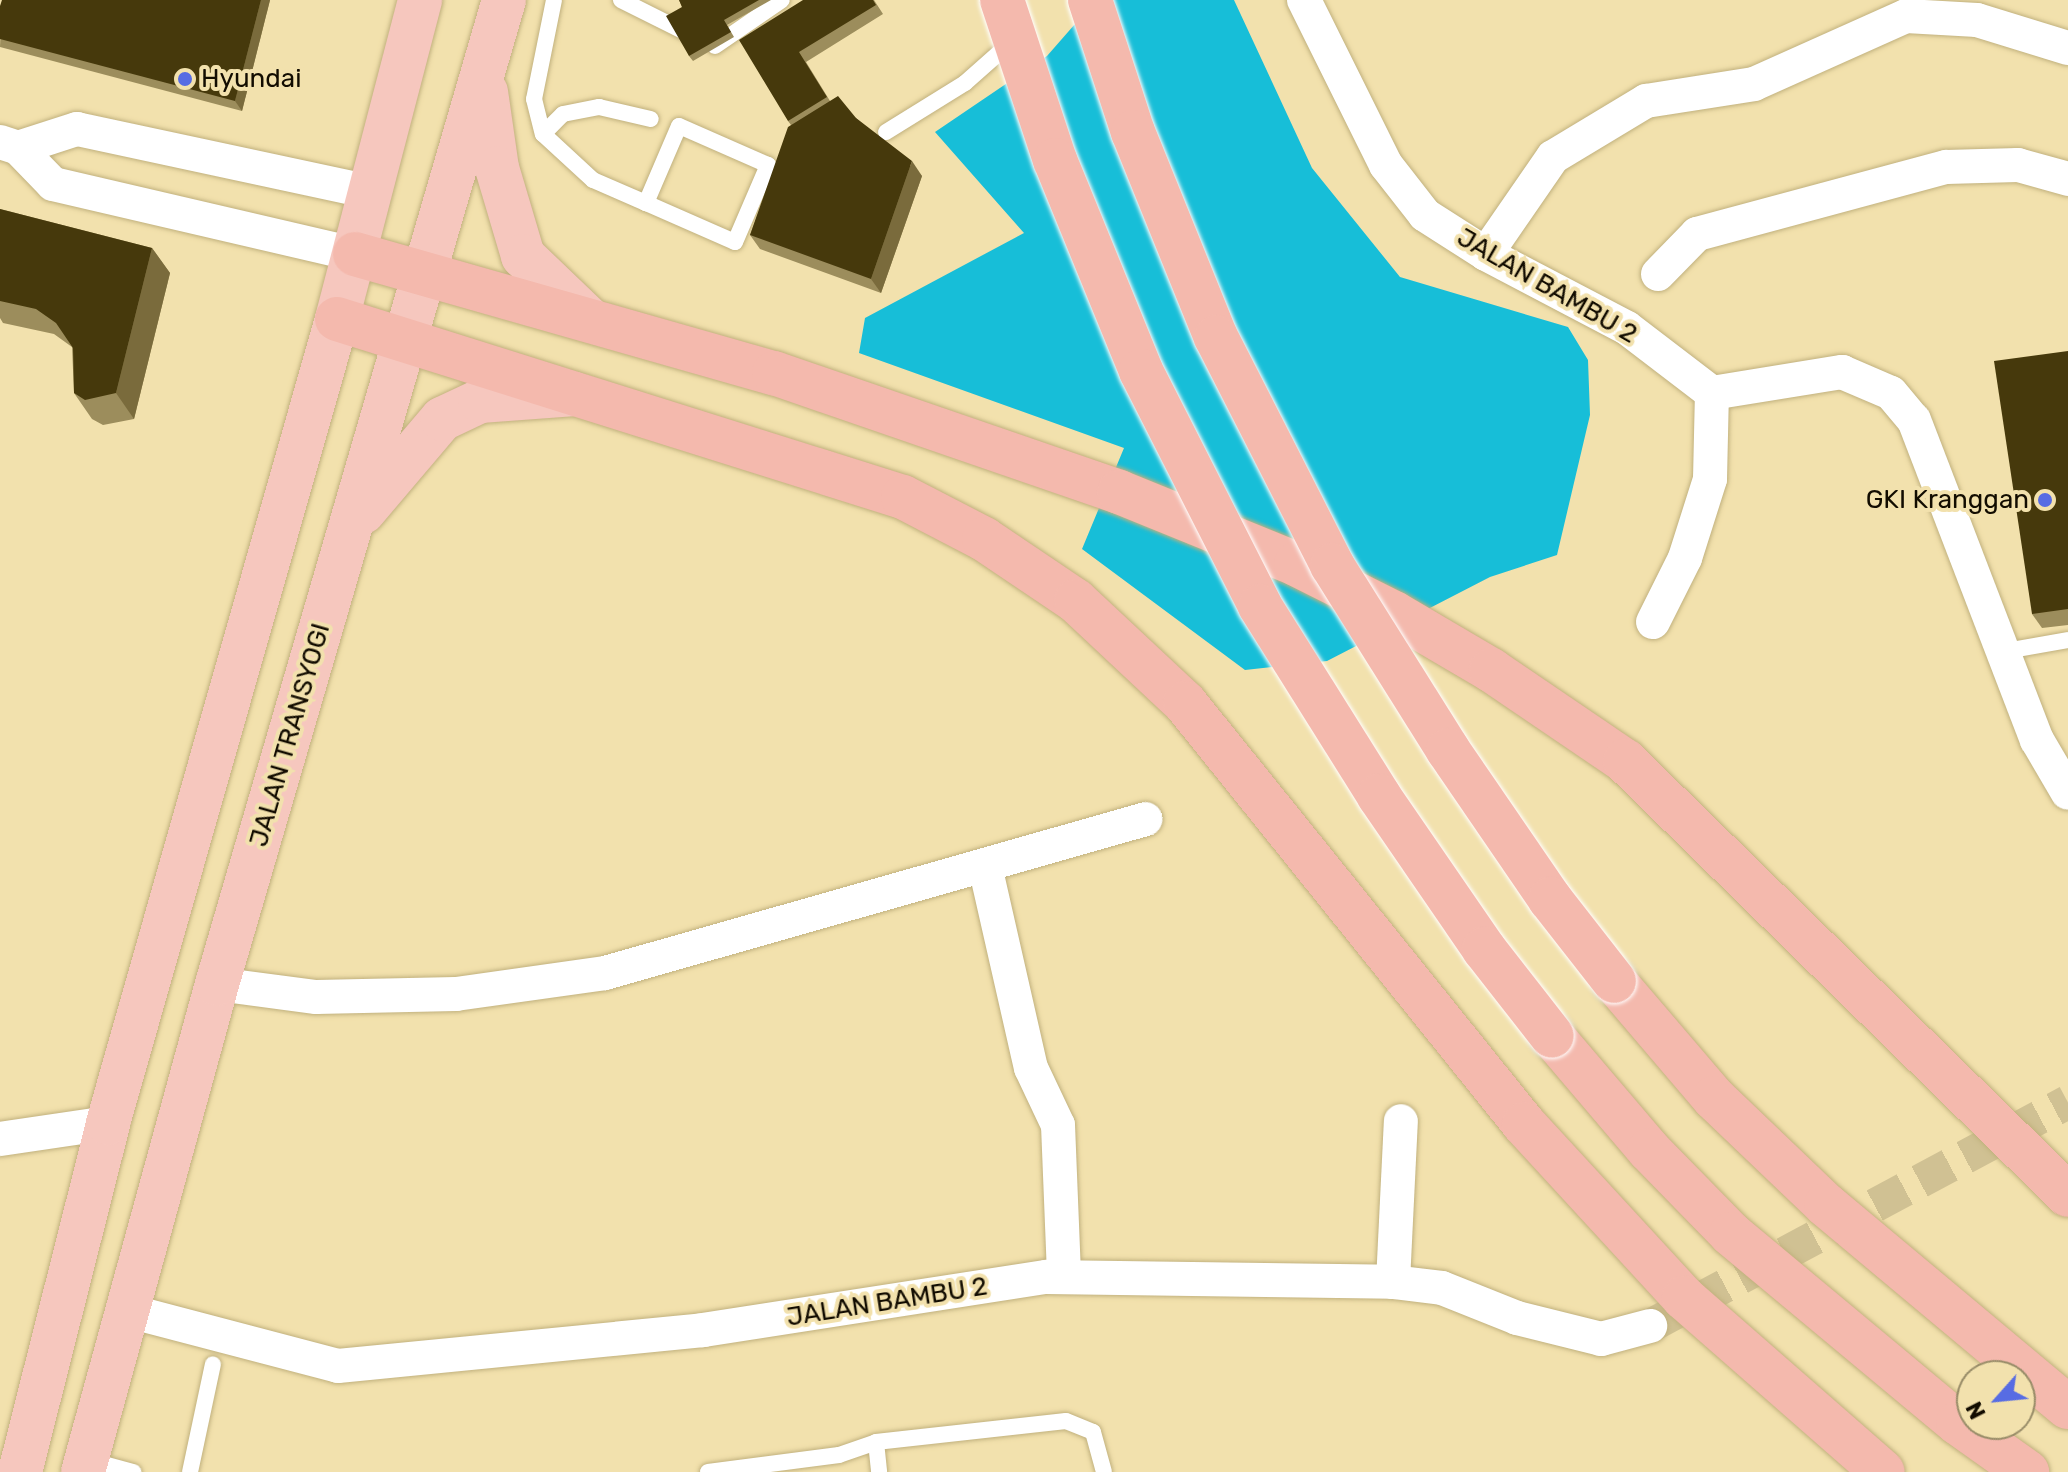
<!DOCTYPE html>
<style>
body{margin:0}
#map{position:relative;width:2068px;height:1472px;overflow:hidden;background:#f2e1ad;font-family:Rubik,sans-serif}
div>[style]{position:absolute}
.water>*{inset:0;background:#17bed8}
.minor-tunnel>*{height:34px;margin-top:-17px;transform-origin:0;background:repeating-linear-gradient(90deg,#d0c193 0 34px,transparent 0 51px)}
.roads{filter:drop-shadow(0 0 2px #c1b17e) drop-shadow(0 0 2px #c1b17e)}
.service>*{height:16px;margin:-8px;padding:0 8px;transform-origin:8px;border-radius:8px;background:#fff}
.minor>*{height:34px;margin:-17px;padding:0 17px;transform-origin:17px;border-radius:17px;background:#fff}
.trunk>*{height:44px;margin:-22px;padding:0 22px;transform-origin:22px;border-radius:22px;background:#f6c7be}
.motorway>*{height:44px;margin:-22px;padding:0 22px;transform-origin:22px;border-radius:22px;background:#f4b9ad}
.bridges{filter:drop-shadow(0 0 2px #fff) drop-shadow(0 0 2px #fff)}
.motorway-bridge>*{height:44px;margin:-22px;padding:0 22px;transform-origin:22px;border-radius:22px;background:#f4b9ad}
.wall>*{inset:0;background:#9c8d5c}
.shaded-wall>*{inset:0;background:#7a6b3c}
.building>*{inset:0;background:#46390c}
.dots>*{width:22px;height:22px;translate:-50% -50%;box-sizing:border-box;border:4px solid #f2e1ad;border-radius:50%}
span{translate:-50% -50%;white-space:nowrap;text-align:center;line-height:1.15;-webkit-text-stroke:8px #f2e1ad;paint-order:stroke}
.poi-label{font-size:26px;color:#120c00}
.left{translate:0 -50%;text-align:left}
.right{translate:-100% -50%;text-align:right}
.street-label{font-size:26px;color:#120c00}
.north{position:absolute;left:1956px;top:1360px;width:80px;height:80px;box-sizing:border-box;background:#f2e1ad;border:2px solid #988c68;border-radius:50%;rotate:243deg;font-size:22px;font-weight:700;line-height:32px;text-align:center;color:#120c00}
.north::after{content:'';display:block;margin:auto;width:28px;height:36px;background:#576ce3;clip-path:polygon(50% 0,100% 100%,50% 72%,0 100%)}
</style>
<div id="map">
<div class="water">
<div style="clip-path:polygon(1096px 0,1234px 0,1312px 168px,1400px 277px,1568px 327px,1588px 360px,1590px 415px,1557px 555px,1490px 577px,1327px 661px,1245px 670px,1082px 549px,1124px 448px,859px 353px,865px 318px,1024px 233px,935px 132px,1047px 56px)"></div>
</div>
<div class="minor-tunnel">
<div style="left:1650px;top:1326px;width:474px;rotate:-28.2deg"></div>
</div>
<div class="roads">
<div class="service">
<div style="left:554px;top:0;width:101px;rotate:101.4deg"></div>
<div style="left:534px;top:99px;width:36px;rotate:76deg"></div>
<div style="left:543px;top:134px;width:68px;rotate:42.6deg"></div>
<div style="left:593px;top:180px;width:58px;rotate:23.5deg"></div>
<div style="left:646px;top:203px;width:97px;rotate:23.7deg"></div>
<div style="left:735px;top:242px;width:84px;rotate:-66.8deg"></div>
<div style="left:768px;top:165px;width:97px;rotate:-156.3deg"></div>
<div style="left:679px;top:126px;width:84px;rotate:113.2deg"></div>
<div style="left:621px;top:0;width:74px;rotate:26.6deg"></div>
<div style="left:715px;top:46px;width:81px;rotate:-34.5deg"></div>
<div style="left:886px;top:132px;width:93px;rotate:-31.8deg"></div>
<div style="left:965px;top:83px;width:60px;rotate:-41.6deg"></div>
<div style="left:543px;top:134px;width:28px;rotate:-45deg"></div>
<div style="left:563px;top:114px;width:37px;rotate:-11deg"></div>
<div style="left:599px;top:107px;width:53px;rotate:13deg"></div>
<div style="left:2006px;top:651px;width:63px;rotate:-10.1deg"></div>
<div style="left:876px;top:1442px;width:30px;rotate:84deg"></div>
<div style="left:89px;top:1460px;width:46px;rotate:15.3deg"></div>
<div style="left:190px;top:1472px;width:110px;rotate:-78deg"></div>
<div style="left:708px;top:1472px;width:132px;rotate:-7.4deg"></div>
<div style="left:839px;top:1455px;width:39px;rotate:-19deg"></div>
<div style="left:876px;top:1442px;width:191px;rotate:-6.3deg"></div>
<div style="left:1066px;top:1421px;width:29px;rotate:22deg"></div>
<div style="left:1093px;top:1432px;width:41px;rotate:74.6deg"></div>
</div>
<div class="minor">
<div style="left:1304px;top:0;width:184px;rotate:63.6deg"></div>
<div style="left:1386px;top:165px;width:63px;rotate:52deg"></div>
<div style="left:1425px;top:215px;width:72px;rotate:32.6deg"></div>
<div style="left:1486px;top:254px;width:159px;rotate:27.7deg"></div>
<div style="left:1627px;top:328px;width:107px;rotate:37.4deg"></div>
<div style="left:1712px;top:393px;width:132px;rotate:-9.2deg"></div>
<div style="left:1842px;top:372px;width:53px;rotate:23.2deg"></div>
<div style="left:1891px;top:393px;width:35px;rotate:50deg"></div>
<div style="left:1914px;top:420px;width:343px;rotate:69deg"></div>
<div style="left:2037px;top:740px;width:61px;rotate:59.7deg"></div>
<div style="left:0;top:142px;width:19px;rotate:18deg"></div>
<div style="left:18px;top:148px;width:50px;rotate:45.8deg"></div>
<div style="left:53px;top:184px;width:310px;rotate:13.1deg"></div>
<div style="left:18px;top:148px;width:62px;rotate:-17.9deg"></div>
<div style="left:77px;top:129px;width:302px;rotate:12.1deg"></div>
<div style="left:1486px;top:254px;width:118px;rotate:-55.4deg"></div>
<div style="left:1553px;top:157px;width:109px;rotate:-31.1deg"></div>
<div style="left:1646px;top:101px;width:109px;rotate:-8.9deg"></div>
<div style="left:1754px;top:84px;width:167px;rotate:-24.1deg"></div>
<div style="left:1906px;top:16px;width:71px;rotate:3.2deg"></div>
<div style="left:1977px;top:20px;width:95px;rotate:17.1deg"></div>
<div style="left:1658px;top:274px;width:56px;rotate:-45.7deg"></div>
<div style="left:1697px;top:234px;width:258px;rotate:-15.1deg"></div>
<div style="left:1946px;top:167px;width:72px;rotate:-1.6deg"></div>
<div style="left:2018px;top:165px;width:52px;rotate:15.6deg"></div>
<div style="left:1653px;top:622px;width:72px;rotate:-63.4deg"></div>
<div style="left:1685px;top:558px;width:83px;rotate:-72.4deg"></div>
<div style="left:1710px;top:479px;width:86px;rotate:-88.7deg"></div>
<div style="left:985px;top:866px;width:207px;rotate:77.2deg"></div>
<div style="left:1031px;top:1068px;width:63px;rotate:64.7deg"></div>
<div style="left:1058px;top:1125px;width:152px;rotate:87.7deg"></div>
<div style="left:217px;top:984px;width:100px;rotate:7.5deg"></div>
<div style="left:316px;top:997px;width:140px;rotate:-1.2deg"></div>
<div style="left:456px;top:994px;width:150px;rotate:-8deg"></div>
<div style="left:605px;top:973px;width:562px;rotate:-15.89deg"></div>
<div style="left:0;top:1139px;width:109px;rotate:-8.4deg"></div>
<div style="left:1393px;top:1282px;width:161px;rotate:-87.2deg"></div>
<div style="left:125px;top:1310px;width:220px;rotate:14.7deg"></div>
<div style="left:338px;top:1366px;width:367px;rotate:-5.6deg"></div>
<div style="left:703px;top:1330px;width:347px;rotate:-8.8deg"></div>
<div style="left:1046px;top:1277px;width:347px;rotate:0.8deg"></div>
<div style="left:1393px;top:1282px;width:49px;rotate:7deg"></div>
<div style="left:1442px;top:1288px;width:81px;rotate:21.8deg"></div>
<div style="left:1517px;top:1318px;width:87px;rotate:14deg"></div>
<div style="left:1601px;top:1339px;width:51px;rotate:-14.9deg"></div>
</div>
<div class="trunk">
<div style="left:486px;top:92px;width:77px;rotate:81.8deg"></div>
<div style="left:497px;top:168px;width:92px;rotate:73.5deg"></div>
<div style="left:523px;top:256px;width:91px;rotate:43.7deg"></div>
<div style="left:363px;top:512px;width:122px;rotate:-49.7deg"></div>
<div style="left:442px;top:419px;width:42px;rotate:-25.3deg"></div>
<div style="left:480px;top:401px;width:95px;rotate:-4.2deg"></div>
<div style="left:20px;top:1472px;width:360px;rotate:-75.8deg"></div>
<div style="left:108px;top:1123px;width:836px;rotate:-74.1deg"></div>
<div style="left:337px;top:319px;width:330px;rotate:-75.4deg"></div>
<div style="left:83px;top:1472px;width:506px;rotate:-74.65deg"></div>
<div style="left:217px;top:984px;width:1025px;rotate:-73.74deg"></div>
</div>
<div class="motorway">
<div style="left:355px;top:254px;width:436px;rotate:15.9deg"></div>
<div style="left:774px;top:373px;width:365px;rotate:19deg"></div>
<div style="left:1119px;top:492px;width:191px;rotate:22.1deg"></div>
<div style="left:1296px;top:564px;width:110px;rotate:26.6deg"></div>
<div style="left:1394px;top:613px;width:113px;rotate:30.4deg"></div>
<div style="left:1491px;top:670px;width:162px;rotate:34.2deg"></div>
<div style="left:1625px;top:761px;width:620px;rotate:44.41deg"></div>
<div style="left:337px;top:319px;width:593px;rotate:17.46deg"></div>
<div style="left:903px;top:497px;width:91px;rotate:27.4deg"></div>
<div style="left:984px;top:539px;width:111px;rotate:34deg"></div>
<div style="left:1076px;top:601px;width:149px;rotate:43.1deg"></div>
<div style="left:1185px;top:703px;width:541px;rotate:51.16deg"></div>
<div style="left:1524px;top:1124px;width:236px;rotate:47.4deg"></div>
<div style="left:1684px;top:1298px;width:264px;rotate:41.2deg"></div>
<div style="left:1614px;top:981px;width:154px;rotate:49.5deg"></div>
<div style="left:1714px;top:1098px;width:155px;rotate:43.7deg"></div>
<div style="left:1826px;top:1205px;width:315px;rotate:39.9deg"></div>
<div style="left:1552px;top:1036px;width:150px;rotate:49.6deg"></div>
<div style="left:1649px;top:1150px;width:117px;rotate:45.7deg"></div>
<div style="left:1731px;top:1234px;width:295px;rotate:39.8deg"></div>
<div style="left:1958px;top:1423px;width:85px;rotate:35.4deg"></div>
</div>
</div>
<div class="bridges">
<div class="motorway-bridge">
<div style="left:1002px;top:0;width:169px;rotate:71.7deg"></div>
<div style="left:1055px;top:160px;width:228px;rotate:67.8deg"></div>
<div style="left:1141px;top:371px;width:263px;rotate:63.1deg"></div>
<div style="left:1260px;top:606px;width:224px;rotate:57.9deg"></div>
<div style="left:1379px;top:796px;width:186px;rotate:55.5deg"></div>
<div style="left:1484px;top:949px;width:110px;rotate:52deg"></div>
<div style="left:1090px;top:0;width:139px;rotate:72deg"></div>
<div style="left:1133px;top:132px;width:221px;rotate:68deg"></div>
<div style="left:1216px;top:337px;width:256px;rotate:63deg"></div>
<div style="left:1332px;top:565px;width:218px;rotate:57.9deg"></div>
<div style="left:1448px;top:750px;width:181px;rotate:55.6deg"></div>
<div style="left:1550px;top:899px;width:104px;rotate:52deg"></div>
</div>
</div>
<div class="wall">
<div style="clip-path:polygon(2px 0,270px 0,242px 111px,0 47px)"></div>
<div style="clip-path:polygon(679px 0,771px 0,727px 25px,734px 37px,693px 61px,689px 56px,682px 7px)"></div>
<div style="clip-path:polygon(803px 0,874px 0,883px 14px,806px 62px,830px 101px,856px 118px,922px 176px,881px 293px,760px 249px,750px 235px,791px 125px,788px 121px)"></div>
<div style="clip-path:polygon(0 209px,152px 248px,170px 273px,134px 419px,103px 425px,92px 419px,74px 393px,72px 347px,54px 334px,3px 323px,0 318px)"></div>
<div style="clip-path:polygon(2068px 351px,2068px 625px,2042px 628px,2032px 614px)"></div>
</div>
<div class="shaded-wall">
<div style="clip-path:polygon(261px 0,270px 0,242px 111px,235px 101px)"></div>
<div style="clip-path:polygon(912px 161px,922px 176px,881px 293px,871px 279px)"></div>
<div style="clip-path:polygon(152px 248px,170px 273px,134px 419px,116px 393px)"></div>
</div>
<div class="building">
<div style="clip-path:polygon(2px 0,261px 0,235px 101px,0 39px,0 6px)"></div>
<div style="clip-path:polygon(679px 0,759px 0,724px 20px,731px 32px,689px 56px,666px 16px,682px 7px)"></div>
<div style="clip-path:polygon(803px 0,873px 0,876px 5px,799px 52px,827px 97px,788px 121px,739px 40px)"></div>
<div style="clip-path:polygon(838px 96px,856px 118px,912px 161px,871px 279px,750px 235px,788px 127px)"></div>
<div style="clip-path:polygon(0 209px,152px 248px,116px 393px,85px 400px,74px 393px,73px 348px,56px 323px,36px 309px,0 301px)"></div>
<div style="clip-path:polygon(2068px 351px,2068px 609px,2032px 614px,1994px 361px)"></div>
</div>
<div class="dots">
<div style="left:185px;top:79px;background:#576ce3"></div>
<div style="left:2045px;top:500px;background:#576ce3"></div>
</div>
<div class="poi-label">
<span class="left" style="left:201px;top:79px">Hyundai</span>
<span class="right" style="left:2029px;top:500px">GKI Kranggan</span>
</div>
<div class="street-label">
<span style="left:1547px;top:286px;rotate:30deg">JALAN BAMBU 2</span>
<span style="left:290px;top:735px;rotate:-74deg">JALAN TRANSYOGI</span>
<span style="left:887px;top:1302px;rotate:-9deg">JALAN BAMBU 2</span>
</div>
<div class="north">N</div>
</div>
